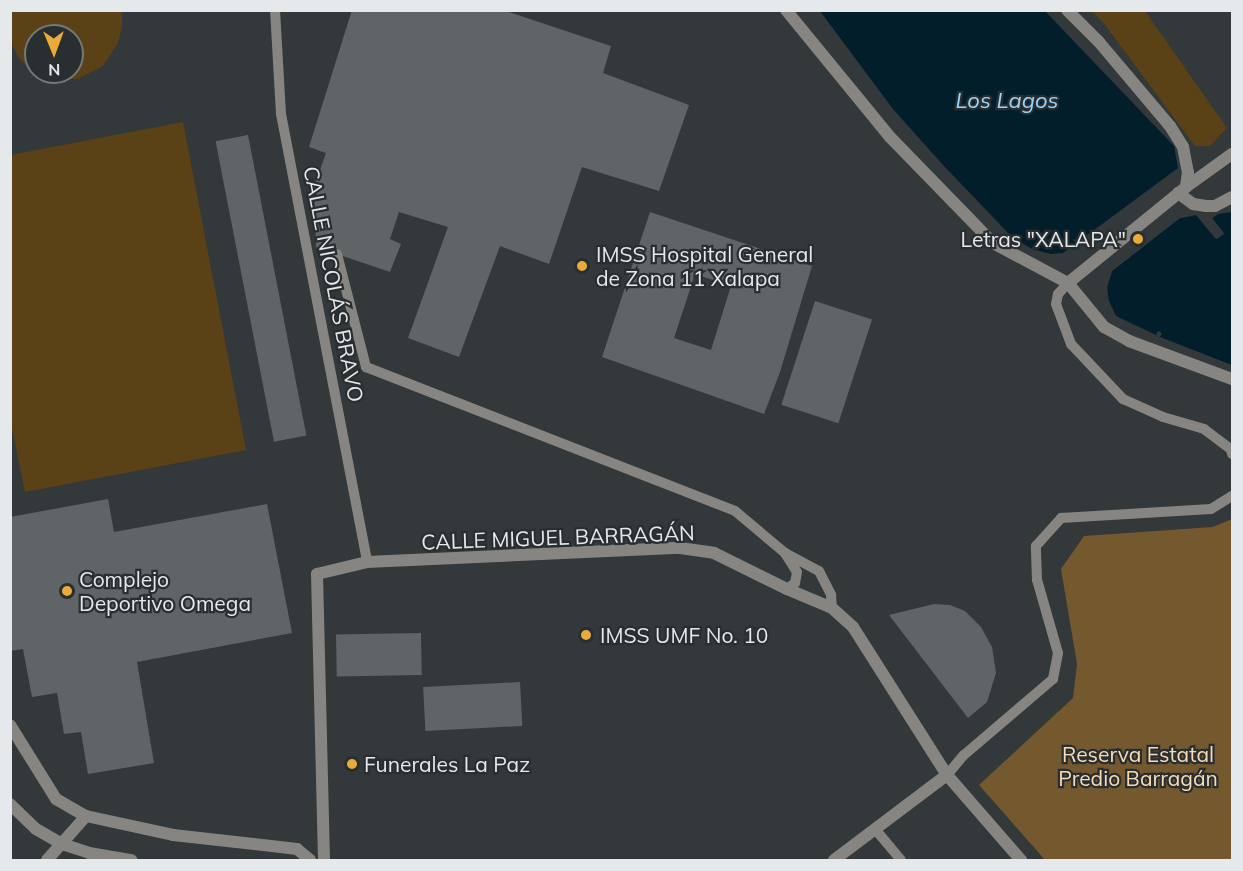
<!DOCTYPE html>
<meta charset="utf-8">
<style>
body{margin:0}
#map{position:relative;width:1243px;height:871px;overflow:hidden;background:#33383b;font-family:Mulish,sans-serif}
div>[style]{position:absolute}
.green>*{inset:0;background:#5b4116}
.forest>*{inset:0;background:#74582e}
.water>*{inset:0;background:#021e2b}
.pier>*{inset:0;background:#33383b;transform-origin:0 0}
.building>*{inset:0;background:#5f6467;transform-origin:0 0}
.lane>*{height:10px;margin:-5px;padding:0 5px;transform-origin:5px;border-radius:5px;background:#868582}
.street>*{height:12px;margin:-6px;padding:0 6px;transform-origin:6px;border-radius:6px;background:#868582}
.dots>*{width:16px;height:16px;translate:-50% -50%;box-sizing:border-box;border:3px solid #292e31;border-radius:50%}
span{translate:-50% -50%;white-space:nowrap;text-align:center;line-height:1.15;-webkit-text-stroke:4.5px #292e31;paint-order:stroke}
.poi-label{font-size:21px;color:#e6e9eb}
.right{translate:-100% -50%;text-align:right}
.left{translate:0 -50%;text-align:left}
.street-label{font-size:21px;color:#e6e9eb}
.park-label{font-size:21px;color:#f8dcb5}
.water-label{font-size:22px;color:#97d6f8;font-style:italic}
.frame{position:absolute;inset:0;border:12px solid #e6e9eb;pointer-events:none}
.north{position:absolute;left:24px;top:24px;width:60px;height:60px;box-sizing:border-box;background:#292e31;border:2px solid #75797b;border-radius:50%;rotate:179deg;font-size:16px;font-weight:700;line-height:24px;text-align:center;color:#e6e9eb}
.north::after{content:'';display:block;margin:auto;width:21px;height:27px;background:#ebaa39;clip-path:polygon(50% 0,100% 100%,50% 72%,0 100%)}
</style>
<div id="map">
<div class="green">
<div style="clip-path:polygon(evenodd,10px 11px,122px 11px,122px 27px,118px 43px,103px 66px,77px 79px,61px 79px,44px 77px,30px 69px,19px 58px,11px 43px,10px 11px,36px 36px,72px 36px,72px 72px,36px 72px,36px 36px)"></div>
<div style="clip-path:polygon(1091px 11px,1145px 11px,1227px 128px,1210px 146px,1195px 146px,1102px 21px)"></div>
<div style="clip-path:polygon(183px 122px,246px 450px,25px 492px,10px 419px,11px 155px)"></div>
</div>
<div class="forest">
<div style="clip-path:polygon(1232px 519px,1232px 860px,1045px 860px,979px 785px,1073px 698px,1077px 664px,1061px 569px,1084px 536px,1213px 527px)"></div>
</div>
<div class="water">
<div style="clip-path:polygon(820px 11px,1045px 11px,1174px 146px,1178px 168px,1063px 253px,1051px 254px,1032px 249px,1012px 237px,943px 165px,893px 109px)"></div>
<div style="clip-path:polygon(1232px 212px,1232px 365px,1160px 337px,1162px 333px,1158px 331px,1156px 335px,1116px 316px,1109px 301px,1107px 288px,1112px 271px,1180px 218px,1196px 215px,1217px 239px,1224px 233px,1212px 218px,1218px 214px)"></div>
</div>
<div class="pier">
<div style="left:1178px;top:168px;width:3px;height:143px;rotate:45deg"></div>
<div style="clip-path:polygon(1217px 211px,1218px 214px,1212px 218px,1224px 234px,1216px 239px,1196px 215px,1180px 218px,1112px 271px,1107px 287px,1108px 296px,1105px 293px,1110px 269px,1179px 215px,1197px 212px,1217px 235px,1220px 233px,1209px 218px)"></div>
</div>
<div class="building">
<div style="clip-path:polygon(352px 10px,503px 10px,611px 46px,603px 73px,689px 105px,659px 191px,582px 167px,549px 264px,500px 246px,459px 357px,408px 338px,448px 227px,399px 212px,390px 239px,401px 244px,390px 272px,316px 247px,314px 187px,326px 153px,309px 147px)"></div>
<div style="left:248px;top:135px;width:306px;height:33px;rotate:79deg"></div>
<div style="clip-path:polygon(evenodd,650px 212px,812px 266px,780px 372px,764px 414px,602px 357px,650px 212px,695px 274px,731px 286px,711px 350px,674px 338px,695px 274px)"></div>
<div style="left:815px;top:301px;width:60px;height:109px;rotate:18deg"></div>
<div style="clip-path:polygon(108px 499px,114px 532px,267px 504px,292px 633px,137px 662px,154px 763px,88px 774px,81px 732px,64px 734px,57px 693px,32px 697px,23px 649px,10px 651px,10px 517px)"></div>
<div style="clip-path:polygon(934px 604px,950px 605px,965px 611px,981px 627px,992px 647px,996px 673px,987px 702px,968px 718px,889px 615px)"></div>
<div style="left:421px;top:633px;width:42px;height:85px;rotate:89deg"></div>
<div style="left:520px;top:682px;width:44px;height:97px;rotate:87deg"></div>
</div>
<div class="lane">
<div style="left:275px;top:10px;width:104px;rotate:86.7deg"></div>
<div style="left:281px;top:114px;width:456px;rotate:79.1deg"></div>
<div style="left:337px;top:254px;width:117px;rotate:75.6deg"></div>
<div style="left:366px;top:367px;width:396px;rotate:21.3deg"></div>
<div style="left:735px;top:511px;width:65px;rotate:40deg"></div>
<div style="left:785px;top:553px;width:38px;rotate:28deg"></div>
<div style="left:819px;top:571px;width:27px;rotate:63deg"></div>
<div style="left:831px;top:595px;width:13px;rotate:86deg"></div>
<div style="left:1068px;top:283px;width:15px;rotate:132deg"></div>
<div style="left:1058px;top:294px;width:10px;rotate:101deg"></div>
<div style="left:1056px;top:304px;width:43px;rotate:69.4deg"></div>
<div style="left:1071px;top:344px;width:76px;rotate:46.6deg"></div>
<div style="left:1123px;top:399px;width:44px;rotate:24.2deg"></div>
<div style="left:1163px;top:417px;width:43px;rotate:16.3deg"></div>
<div style="left:1204px;top:429px;width:34px;rotate:37deg"></div>
<div style="left:1231px;top:449px;width:5px;rotate:79deg"></div>
<div style="left:785px;top:553px;width:22px;rotate:58deg"></div>
<div style="left:797px;top:572px;width:11px;rotate:100deg"></div>
<div style="left:795px;top:583px;width:10px;rotate:143deg"></div>
<div style="left:947px;top:775px;width:26px;rotate:-50deg"></div>
<div style="left:964px;top:755px;width:117px;rotate:-40.5deg"></div>
<div style="left:1053px;top:679px;width:26px;rotate:-79deg"></div>
<div style="left:1058px;top:653px;width:76px;rotate:-106deg"></div>
<div style="left:1037px;top:580px;width:34px;rotate:-92deg"></div>
<div style="left:1036px;top:546px;width:38px;rotate:-48deg"></div>
<div style="left:1061px;top:518px;width:150px;rotate:-3.4deg"></div>
<div style="left:1211px;top:509px;width:25px;rotate:-32deg"></div>
<div style="left:875px;top:829px;width:40px;rotate:50deg"></div>
</div>
<div class="street">
<div style="left:786px;top:10px;width:164px;rotate:50.7deg"></div>
<div style="left:890px;top:137px;width:148px;rotate:45.8deg"></div>
<div style="left:993px;top:243px;width:85px;rotate:28.1deg"></div>
<div style="left:1068px;top:283px;width:57px;rotate:50.7deg"></div>
<div style="left:1104px;top:327px;width:29px;rotate:29deg"></div>
<div style="left:1129px;top:341px;width:110px;rotate:20.3deg"></div>
<div style="left:1067px;top:10px;width:45px;rotate:45deg"></div>
<div style="left:1099px;top:42px;width:110px;rotate:49.8deg"></div>
<div style="left:1170px;top:126px;width:25px;rotate:58deg"></div>
<div style="left:1183px;top:147px;width:25px;rotate:79deg"></div>
<div style="left:1188px;top:172px;width:15px;rotate:98deg"></div>
<div style="left:1178px;top:193px;width:19px;rotate:36deg"></div>
<div style="left:1193px;top:204px;width:13px;rotate:9deg"></div>
<div style="left:1206px;top:206px;width:9px"></div>
<div style="left:1215px;top:206px;width:19px;rotate:-28deg"></div>
<div style="left:1068px;top:283px;width:152px;rotate:-39.1deg"></div>
<div style="left:1186px;top:187px;width:57px;rotate:-35.7deg"></div>
<div style="left:10px;top:725px;width:87px;rotate:58.1deg"></div>
<div style="left:56px;top:799px;width:34px;rotate:30deg"></div>
<div style="left:86px;top:816px;width:89px;rotate:12.3deg"></div>
<div style="left:173px;top:835px;width:125px;rotate:6.4deg"></div>
<div style="left:297px;top:849px;width:17px;rotate:40deg"></div>
<div style="left:10px;top:804px;width:36px;rotate:44deg"></div>
<div style="left:36px;top:829px;width:30px;rotate:30deg"></div>
<div style="left:62px;top:844px;width:28px;rotate:18deg"></div>
<div style="left:89px;top:853px;width:43px;rotate:9.5deg"></div>
<div style="left:47px;top:860px;width:59px;rotate:-48.4deg"></div>
<div style="left:324px;top:860px;width:286px;rotate:-91.4deg"></div>
<div style="left:317px;top:574px;width:51px;rotate:-13.5deg"></div>
<div style="left:367px;top:562px;width:313px;rotate:-2.6deg"></div>
<div style="left:680px;top:548px;width:34px;rotate:8deg"></div>
<div style="left:714px;top:553px;width:81px;rotate:26.3deg"></div>
<div style="left:787px;top:589px;width:49px;rotate:22.9deg"></div>
<div style="left:832px;top:608px;width:28px;rotate:42deg"></div>
<div style="left:853px;top:627px;width:175px;rotate:57.6deg"></div>
<div style="left:947px;top:775px;width:113px;rotate:49deg"></div>
<div style="left:834px;top:860px;width:141px;rotate:-37deg"></div>
</div>
<div class="dots">
<div style="left:1138px;top:239px;background:#ebaa39"></div>
<div style="left:582px;top:266px;background:#ebaa39"></div>
<div style="left:67px;top:591px;background:#ebaa39"></div>
<div style="left:586px;top:635px;background:#ebaa39"></div>
<div style="left:352px;top:764px;background:#ebaa39"></div>
</div>
<div class="poi-label">
<span class="right" style="left:1126px;top:239px">Letras "XALAPA"</span>
<span class="left" style="left:596px;top:266px">IMSS Hospital General<br>de Zona 11 Xalapa</span>
<span class="left" style="left:79px;top:591px">Complejo<br>Deportivo Omega</span>
<span class="left" style="left:600px;top:635px">IMSS UMF No. 10</span>
<span class="left" style="left:364px;top:764px">Funerales La Paz</span>
</div>
<div class="street-label">
<span style="left:334px;top:284px;rotate:79deg">CALLE NICOLÁS BRAVO</span>
<span style="left:558px;top:537px;rotate:-2deg">CALLE MIGUEL BARRAGÁN</span>
</div>
<div class="park-label">
<span style="left:1138px;top:766px">Reserva Estatal<br>Predio Barragán</span>
</div>
<div class="water-label">
<span style="left:1007px;top:101px">Los Lagos</span>
</div>
<div class="frame"></div>
<div class="north">N</div>
</div>
